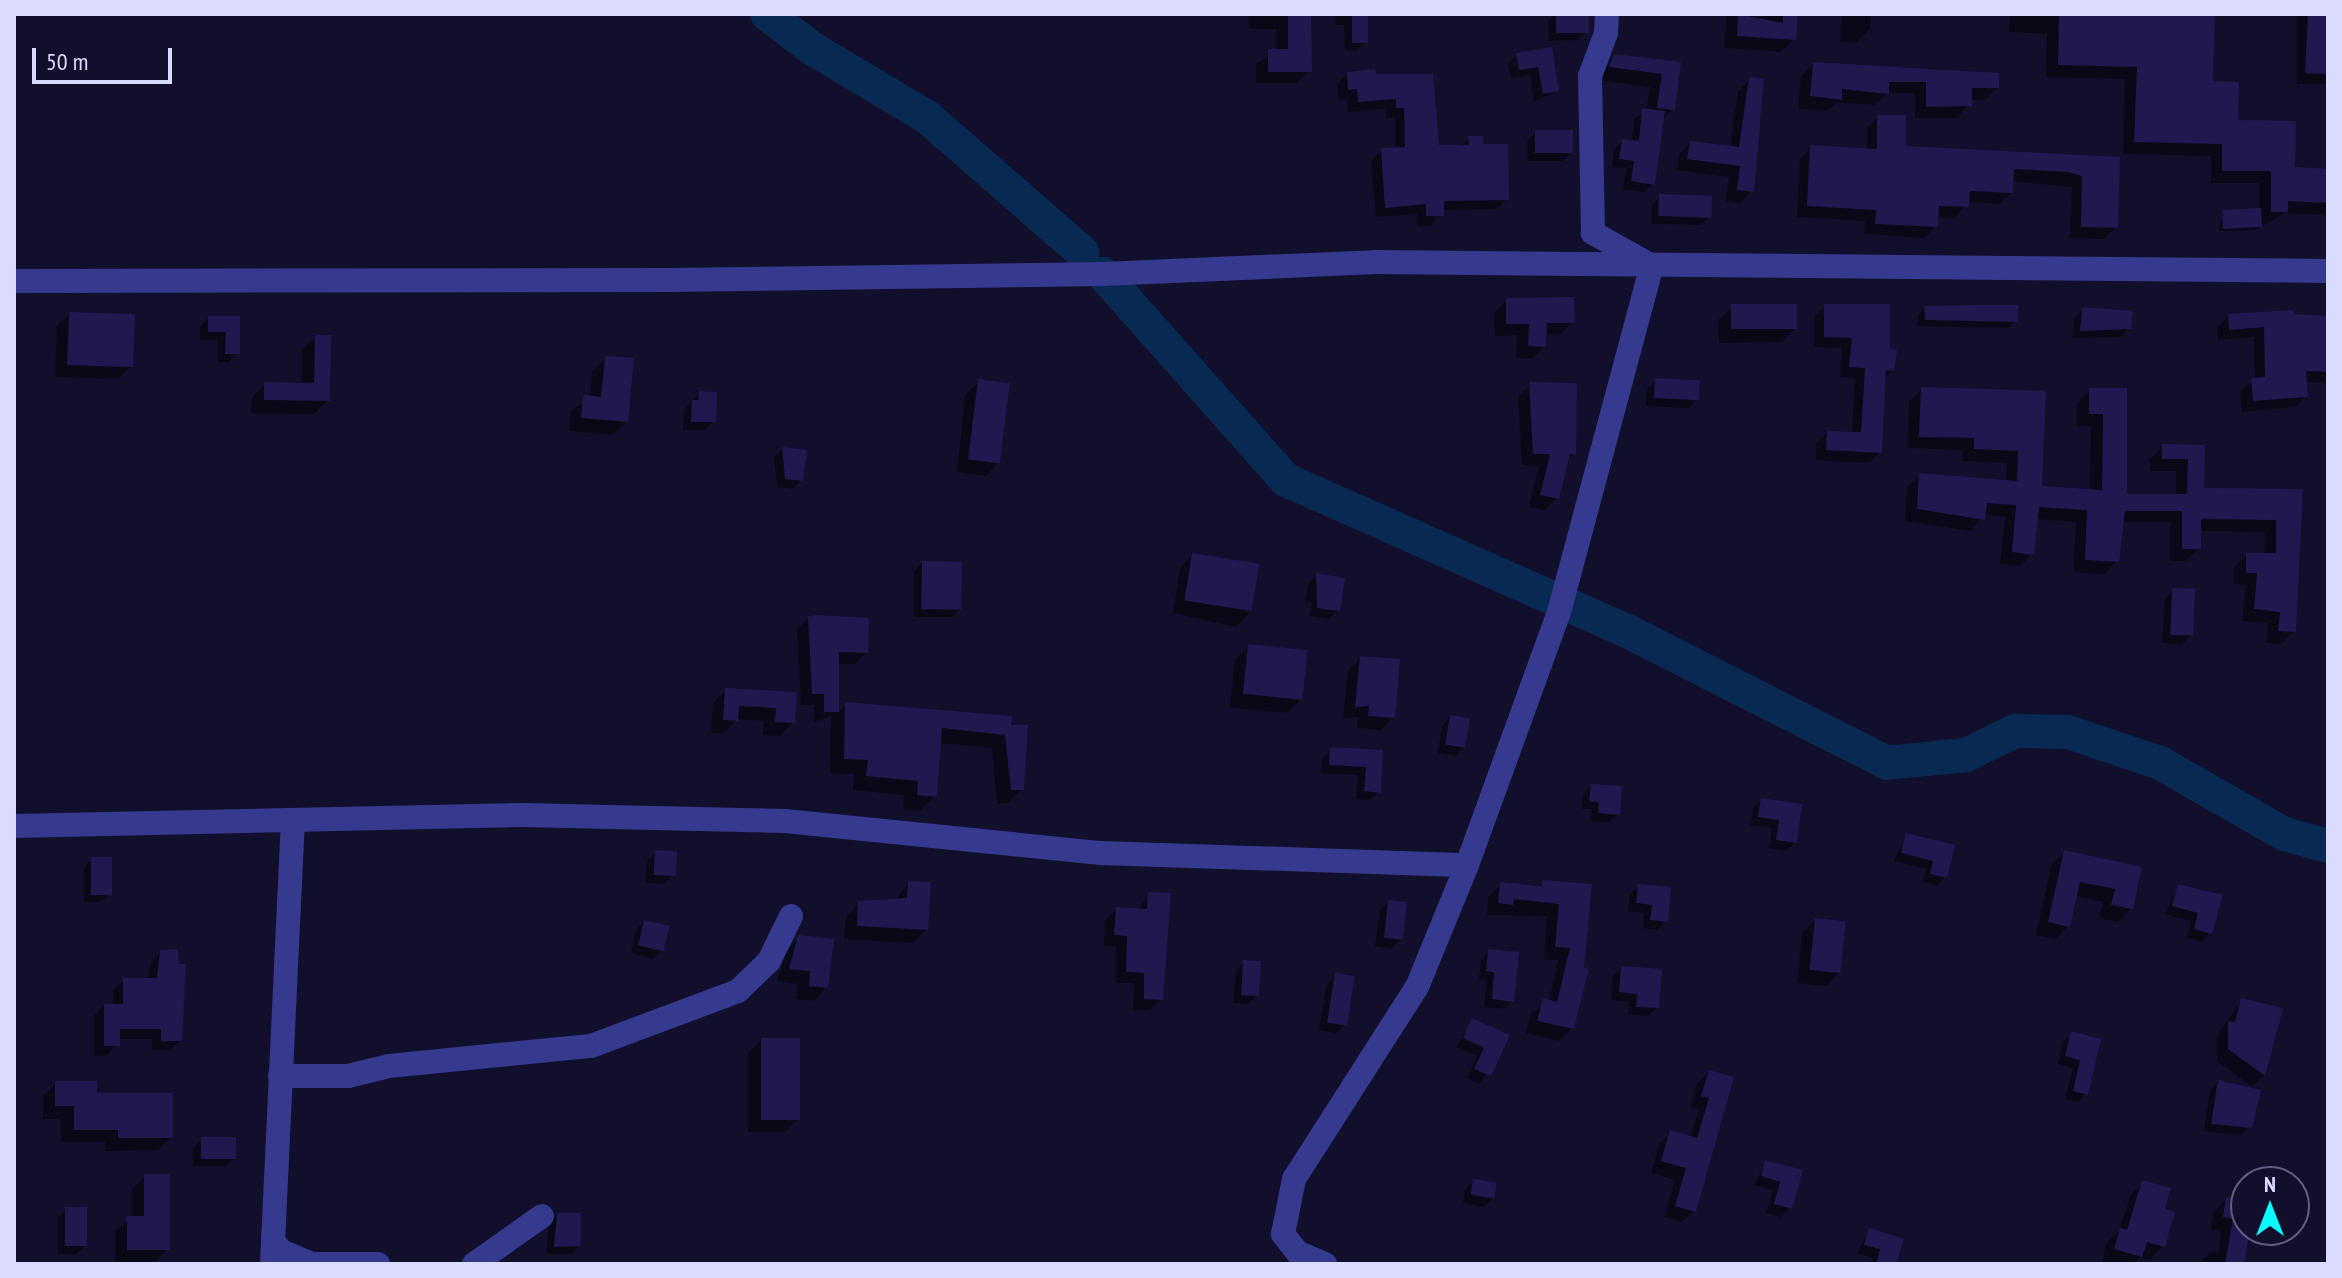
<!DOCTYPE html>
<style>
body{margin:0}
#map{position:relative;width:2342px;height:1278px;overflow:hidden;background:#110f2c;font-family:"PT Sans Narrow",sans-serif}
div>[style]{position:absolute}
.shadow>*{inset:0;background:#0007;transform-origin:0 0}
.river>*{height:34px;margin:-17px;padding:0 17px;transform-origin:17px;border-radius:17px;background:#082a52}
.building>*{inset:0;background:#1f194f;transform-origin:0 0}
.minor>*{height:24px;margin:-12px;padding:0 12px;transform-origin:12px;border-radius:12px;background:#363a8f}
span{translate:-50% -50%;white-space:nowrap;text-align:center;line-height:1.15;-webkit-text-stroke:7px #110f2c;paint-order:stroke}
.frame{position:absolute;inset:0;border:16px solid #dbdaff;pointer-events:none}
.north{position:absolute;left:2230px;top:1166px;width:80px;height:80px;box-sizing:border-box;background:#110f2c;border:2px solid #626080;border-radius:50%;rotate:0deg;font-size:22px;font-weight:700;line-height:32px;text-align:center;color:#dbdaff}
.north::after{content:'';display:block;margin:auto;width:28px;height:36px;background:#06fdff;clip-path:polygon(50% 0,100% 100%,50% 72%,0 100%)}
.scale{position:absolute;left:32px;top:48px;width:140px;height:36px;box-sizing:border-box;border:4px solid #dbdaff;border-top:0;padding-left:10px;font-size:24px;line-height:28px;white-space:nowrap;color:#dbdaff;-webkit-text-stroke:6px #110f2c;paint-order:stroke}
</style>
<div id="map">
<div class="shadow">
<div style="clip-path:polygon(1249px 14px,1311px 14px,1310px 71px,1297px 83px,1256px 83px,1256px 64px,1276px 51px,1276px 29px,1249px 29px)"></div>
<div style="clip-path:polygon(1335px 14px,1366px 14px,1366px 41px,1358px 50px,1345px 50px,1344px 25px,1335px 25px)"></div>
<div style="clip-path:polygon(1555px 14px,1587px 14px,1587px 32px,1578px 40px,1549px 41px,1548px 21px)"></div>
<div style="clip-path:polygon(1727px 14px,1796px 14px,1794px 39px,1781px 52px,1724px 48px)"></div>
<div style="clip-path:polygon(1842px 14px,1871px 14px,1870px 29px,1856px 43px,1840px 42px)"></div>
<div style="clip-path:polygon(2010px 14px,2213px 14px,2211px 83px,2236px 122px,2293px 169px,2328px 169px,2328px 215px,2284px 213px,2256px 230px,2219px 231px,2223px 211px,2259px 210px,2259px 183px,2211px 183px,2211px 156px,2123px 154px,2125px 79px,2046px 77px,2047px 34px,2009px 32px)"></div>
<div style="left:2297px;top:14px;width:31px;height:70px"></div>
<div style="clip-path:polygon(1550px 49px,1557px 91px,1534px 102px,1530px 75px,1511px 78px,1508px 63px,1517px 55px)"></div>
<div style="clip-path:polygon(1615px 56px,1679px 64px,1673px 109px,1662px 121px,1653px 184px,1645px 192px,1623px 189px,1626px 168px,1612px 167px,1614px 150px,1622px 141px,1632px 142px,1634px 119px,1646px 111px,1650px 87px,1598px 80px)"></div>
<div style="clip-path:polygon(1814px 64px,1942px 69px,1942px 75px,1997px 88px,1985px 100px,1970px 100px,1958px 118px,1915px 118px,1915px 93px,1888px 93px,1875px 105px,1837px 102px,1827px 111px,1798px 108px,1801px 76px)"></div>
<div style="clip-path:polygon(1347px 74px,1431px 76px,1437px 147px,1460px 147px,1469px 138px,1481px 146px,1507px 199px,1497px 209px,1442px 210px,1431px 226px,1417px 226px,1417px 214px,1376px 217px,1371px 161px,1382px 150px,1395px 149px,1395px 118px,1386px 118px,1386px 108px,1348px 112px,1347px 99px,1339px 100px,1337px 84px)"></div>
<div style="clip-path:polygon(1750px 79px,1752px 191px,1740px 203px,1726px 201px,1729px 177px,1677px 170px,1679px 154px,1690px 143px,1730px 148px,1738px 91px)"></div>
<div style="clip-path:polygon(1878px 117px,1904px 148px,2118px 159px,2116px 227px,2104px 239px,2070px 238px,2072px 187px,2012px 181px,2011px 192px,2000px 204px,1967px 202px,1955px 218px,1936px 217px,1936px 226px,1924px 238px,1864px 234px,1865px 221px,1797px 217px,1800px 159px,1811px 147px,1867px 150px,1867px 128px)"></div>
<div style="clip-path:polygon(1536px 132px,1571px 153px,1563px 161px,1527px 161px,1527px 141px)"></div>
<div style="clip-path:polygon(1660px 196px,1710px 217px,1701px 225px,1651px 224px,1652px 205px)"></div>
<div style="clip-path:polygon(1507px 300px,1573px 322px,1560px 334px,1545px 335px,1544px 347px,1532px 359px,1516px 358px,1517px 335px,1495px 336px,1494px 312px)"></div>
<div style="clip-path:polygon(1825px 306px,1888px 351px,1892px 370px,1884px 379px,1880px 452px,1869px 463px,1816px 460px,1816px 443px,1827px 433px,1852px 434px,1855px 378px,1840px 377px,1842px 348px,1814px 347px,1814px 317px)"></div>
<div style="clip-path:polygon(1732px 307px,1795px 328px,1782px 342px,1719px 343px,1718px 320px)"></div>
<div style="clip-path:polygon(1925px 308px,2016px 321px,2008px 328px,1918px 326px,1918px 316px)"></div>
<div style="clip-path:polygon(2083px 309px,2129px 328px,2121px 337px,2072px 338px,2074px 318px)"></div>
<div style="clip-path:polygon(70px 314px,131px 367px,118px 379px,55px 377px,57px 326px)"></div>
<div style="clip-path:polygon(2228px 316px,2328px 317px,2328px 383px,2305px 382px,2306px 396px,2295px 407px,2242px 412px,2240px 391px,2255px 380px,2254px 337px,2218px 340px,2217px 328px)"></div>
<div style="clip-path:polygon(208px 318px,238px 318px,238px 353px,229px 362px,218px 362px,218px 340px,200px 340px,200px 327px)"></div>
<div style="clip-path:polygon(316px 337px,328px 400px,314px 414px,251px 413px,252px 397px,265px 384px,302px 385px,302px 350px)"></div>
<div style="clip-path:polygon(606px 358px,627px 421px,613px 435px,569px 431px,571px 411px,590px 398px,592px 371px)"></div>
<div style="clip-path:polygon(1656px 380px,1697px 399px,1689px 408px,1646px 406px,1647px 389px)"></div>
<div style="clip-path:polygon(979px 382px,999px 462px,986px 476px,957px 472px,965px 395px)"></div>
<div style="clip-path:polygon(1530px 385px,1574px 454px,1566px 461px,1557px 498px,1545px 510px,1529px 507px,1539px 466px,1522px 465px,1518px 397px)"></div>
<div style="clip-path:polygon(1921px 389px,2044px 393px,2040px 487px,2090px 491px,2091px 426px,2077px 426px,2077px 403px,2090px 390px,2125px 390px,2125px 496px,2176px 496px,2176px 471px,2150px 471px,2150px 459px,2163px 446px,2203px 447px,2202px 490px,2301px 491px,2294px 631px,2281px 644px,2266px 643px,2268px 623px,2242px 621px,2246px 585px,2234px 584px,2234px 567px,2247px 555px,2264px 555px,2265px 532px,2199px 531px,2199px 548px,2186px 561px,2170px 561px,2170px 522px,2121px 522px,2117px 561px,2105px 574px,2073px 572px,2076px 522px,2036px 519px,2032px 554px,2020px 566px,2000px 564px,2005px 517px,1984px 515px,1971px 531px,1905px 521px,1907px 487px,1920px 475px,2006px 482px,2007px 463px,1962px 461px,1963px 450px,1908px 448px,1909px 402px)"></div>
<div style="clip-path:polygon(700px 393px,714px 421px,705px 430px,683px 430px,684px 410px)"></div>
<div style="clip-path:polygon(783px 449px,801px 480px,793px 489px,777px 487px,774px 457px)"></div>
<div style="clip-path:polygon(1193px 555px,1249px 614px,1236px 627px,1173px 613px,1180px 568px)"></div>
<div style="clip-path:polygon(922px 563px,960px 609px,952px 617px,914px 617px,914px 572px)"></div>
<div style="clip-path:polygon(1317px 575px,1338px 610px,1329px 619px,1310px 616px,1312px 602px,1305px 601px,1308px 584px)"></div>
<div style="clip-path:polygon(2173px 590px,2191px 635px,2182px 644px,2162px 643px,2165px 599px)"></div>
<div style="clip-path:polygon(809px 618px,866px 653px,854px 664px,837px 664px,837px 714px,846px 704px,1009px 717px,1022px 789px,1008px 803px,997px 804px,992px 748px,939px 743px,935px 796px,920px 811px,903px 809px,904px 795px,853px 790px,854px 774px,830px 773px,831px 716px,814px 722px,814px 705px,801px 705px,797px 629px)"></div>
<div style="clip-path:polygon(1249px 646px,1301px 700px,1287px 713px,1230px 707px,1235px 659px)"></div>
<div style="clip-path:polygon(1361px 658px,1393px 717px,1381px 730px,1357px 728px,1358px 717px,1343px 718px,1348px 670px)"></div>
<div style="clip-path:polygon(726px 690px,795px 694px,793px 722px,780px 736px,763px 735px,764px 721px,737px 719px,723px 734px,711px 733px,713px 703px)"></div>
<div style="clip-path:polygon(1450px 717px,1464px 747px,1456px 756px,1438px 753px,1442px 726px)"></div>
<div style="clip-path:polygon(1331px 749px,1381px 752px,1379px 792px,1370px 800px,1356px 799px,1358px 775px,1321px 773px,1322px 758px)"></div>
<div style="clip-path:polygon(1591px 786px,1618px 814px,1609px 822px,1591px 821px,1592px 809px,1582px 809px,1583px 795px)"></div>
<div style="clip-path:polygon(1762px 800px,1800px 805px,1795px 842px,1786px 851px,1769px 848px,1772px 828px,1750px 825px,1753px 808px)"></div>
<div style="clip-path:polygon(1907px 835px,1953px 846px,1945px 877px,1937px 886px,1923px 882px,1926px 869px,1894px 861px)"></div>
<div style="clip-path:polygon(656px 852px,673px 875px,664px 884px,645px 883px,647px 860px)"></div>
<div style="clip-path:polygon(2064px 852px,2140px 869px,2131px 908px,2118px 922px,2099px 918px,2103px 902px,2075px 896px,2068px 926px,2055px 939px,2036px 935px,2051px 866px)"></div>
<div style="clip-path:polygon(92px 859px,110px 894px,101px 902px,84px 902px,84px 867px)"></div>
<div style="clip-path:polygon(908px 883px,926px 930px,913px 943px,844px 939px,846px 917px,859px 903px,895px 901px)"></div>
<div style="clip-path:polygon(1501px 884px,1590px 886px,1572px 1028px,1559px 1041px,1526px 1033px,1531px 1013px,1549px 1002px,1558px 960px,1544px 959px,1547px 916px,1487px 915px,1488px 897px)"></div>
<div style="clip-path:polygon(1639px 886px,1666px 921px,1657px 930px,1643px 928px,1644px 913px,1628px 911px,1630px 894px)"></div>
<div style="clip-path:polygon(2179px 886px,2220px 897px,2210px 933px,2202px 942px,2187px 938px,2191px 921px,2165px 914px)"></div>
<div style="clip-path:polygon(1149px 894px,1161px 999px,1150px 1010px,1133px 1010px,1134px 983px,1116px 983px,1116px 946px,1104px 946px,1105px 921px,1117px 909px,1137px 911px)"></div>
<div style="clip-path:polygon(1388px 902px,1400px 940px,1391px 949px,1375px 946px,1380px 911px)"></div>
<div style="clip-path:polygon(1815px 920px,1840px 972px,1826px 986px,1797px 983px,1802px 933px)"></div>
<div style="clip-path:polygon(644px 922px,661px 950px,653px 959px,631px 953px,636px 930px)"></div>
<div style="clip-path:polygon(799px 937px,827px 987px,813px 1001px,796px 999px,798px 984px,777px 981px,786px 951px)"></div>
<div style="clip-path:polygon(1489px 951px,1512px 1001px,1504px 1009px,1484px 1007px,1487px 980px,1479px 979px,1481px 960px)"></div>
<div style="clip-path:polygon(161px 952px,177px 966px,181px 1040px,170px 1050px,152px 1050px,152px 1039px,118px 1039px,108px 1055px,94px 1056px,94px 1016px,104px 1006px,114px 1006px,113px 990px,124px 980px,148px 980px,151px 962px)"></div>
<div style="clip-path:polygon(1244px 962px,1256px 996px,1248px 1004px,1233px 1003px,1236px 971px)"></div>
<div style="clip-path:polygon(1622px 968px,1657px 1008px,1648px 1016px,1628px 1014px,1629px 1002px,1611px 1000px,1613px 976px)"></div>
<div style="clip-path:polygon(1335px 975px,1344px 1024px,1336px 1033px,1319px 1030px,1327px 984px)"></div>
<div style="clip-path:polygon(2242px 1000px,2280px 1010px,2264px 1075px,2252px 1087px,2217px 1061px,2217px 1035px)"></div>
<div style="clip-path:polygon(1473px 1020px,1507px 1036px,1480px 1084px,1467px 1078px,1477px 1056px,1456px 1047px)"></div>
<div style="clip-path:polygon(2072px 1034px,2099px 1040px,2086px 1094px,2078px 1102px,2065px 1099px,2073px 1068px,2058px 1064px,2063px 1042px)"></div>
<div style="clip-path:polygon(761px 1040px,798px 1119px,785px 1132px,748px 1132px,748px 1053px)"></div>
<div style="clip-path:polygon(1709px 1072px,1732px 1078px,1694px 1211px,1682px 1222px,1664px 1217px,1675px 1180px,1651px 1173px,1659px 1144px,1671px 1132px,1690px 1138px,1699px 1110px,1690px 1107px,1697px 1084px)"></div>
<div style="clip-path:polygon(2218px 1082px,2250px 1127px,2242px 1135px,2204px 1131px,2210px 1090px)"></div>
<div style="clip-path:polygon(56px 1083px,95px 1096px,171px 1137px,158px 1150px,105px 1151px,105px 1142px,61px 1142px,61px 1119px,43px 1119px,43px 1096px)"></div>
<div style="clip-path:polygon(202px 1139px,235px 1158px,226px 1166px,193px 1166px,193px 1148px)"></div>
<div style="clip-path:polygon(1766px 1162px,1800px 1171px,1790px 1208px,1781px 1217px,1766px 1213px,1773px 1190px,1754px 1185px)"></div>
<div style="clip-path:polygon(145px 1176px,168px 1249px,155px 1262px,115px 1262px,115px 1231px,132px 1218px,132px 1189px)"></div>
<div style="clip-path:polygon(1474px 1181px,1493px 1198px,1484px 1207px,1463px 1203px,1465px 1190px)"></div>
<div style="clip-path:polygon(2143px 1182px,2163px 1211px,2163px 1246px,2150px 1260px,2140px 1257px,2132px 1264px,2102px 1262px,2107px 1243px,2119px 1231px,2130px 1196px)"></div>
<div style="clip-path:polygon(2227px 1199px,2246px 1203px,2242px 1264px,2198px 1264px,2211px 1252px,2218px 1253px,2221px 1231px,2211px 1229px,2214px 1212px)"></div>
<div style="clip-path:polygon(66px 1209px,86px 1245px,77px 1254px,58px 1254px,58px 1218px)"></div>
<div style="clip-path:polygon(557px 1215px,579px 1246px,571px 1254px,546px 1254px,549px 1224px)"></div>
<div style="clip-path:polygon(1869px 1230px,1894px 1264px,1871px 1264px,1873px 1258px,1857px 1253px)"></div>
</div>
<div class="river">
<div style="left:767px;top:14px;width:58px;rotate:37.3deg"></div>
<div style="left:813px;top:49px;width:133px;rotate:30.8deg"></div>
<div style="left:927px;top:117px;width:206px;rotate:41.1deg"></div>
<div style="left:1103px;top:274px;width:276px;rotate:48.4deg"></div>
<div style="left:1286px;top:480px;width:377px;rotate:23.9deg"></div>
<div style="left:1631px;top:633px;width:287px;rotate:26.9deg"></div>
<div style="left:1887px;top:763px;width:79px;rotate:-5.8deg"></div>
<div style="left:1966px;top:755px;width:55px;rotate:-26.1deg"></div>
<div style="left:2015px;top:731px;width:53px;rotate:1.1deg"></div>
<div style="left:2068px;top:732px;width:97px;rotate:18.6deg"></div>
<div style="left:2160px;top:763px;width:143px;rotate:29.8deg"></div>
<div style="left:2284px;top:834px;width:46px;rotate:15.3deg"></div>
</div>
<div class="building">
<div style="clip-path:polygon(1288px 14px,1311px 14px,1312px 72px,1268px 72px,1268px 49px,1288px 49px)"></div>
<div style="left:1352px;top:14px;width:16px;height:29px"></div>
<div style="left:1556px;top:14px;width:33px;height:19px"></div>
<div style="clip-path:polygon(1738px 14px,1783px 23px,1783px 14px,1798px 14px,1796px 40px,1737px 36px)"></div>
<div style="clip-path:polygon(2059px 14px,2215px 14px,2213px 81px,2239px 82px,2238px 120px,2296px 121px,2295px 167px,2328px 169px,2327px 203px,2288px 201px,2288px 212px,2271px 212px,2271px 171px,2222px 171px,2222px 144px,2134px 142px,2137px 67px,2058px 65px)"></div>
<div style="clip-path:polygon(2308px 14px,2328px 14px,2328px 74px,2305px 73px)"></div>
<div style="clip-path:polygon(1552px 47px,1559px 91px,1543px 94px,1538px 67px,1519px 70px,1516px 53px)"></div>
<div style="clip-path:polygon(1614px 54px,1681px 62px,1675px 110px,1657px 108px,1662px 74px,1609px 67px)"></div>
<div style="clip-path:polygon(1813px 62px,1999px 73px,1999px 88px,1972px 88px,1972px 106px,1926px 107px,1926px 82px,1889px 82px,1889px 94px,1842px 89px,1842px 100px,1810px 96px)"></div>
<div style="clip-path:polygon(1375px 69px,1376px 74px,1433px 74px,1439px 145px,1469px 145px,1468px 136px,1483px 136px,1483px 144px,1508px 144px,1509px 200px,1444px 201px,1444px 216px,1426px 216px,1426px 204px,1385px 208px,1381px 148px,1405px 147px,1404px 108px,1396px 108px,1396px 99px,1358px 102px,1357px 89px,1348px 90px,1347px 72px)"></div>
<div style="clip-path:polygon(1749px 77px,1764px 79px,1754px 192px,1737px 190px,1740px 166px,1687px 159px,1690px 141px,1739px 147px)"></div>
<div style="clip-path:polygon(1642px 108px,1665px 111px,1655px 185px,1631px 181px,1634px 161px,1619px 159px,1622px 139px,1639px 141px)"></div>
<div style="clip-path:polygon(1877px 115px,1906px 115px,1906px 146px,2120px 157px,2118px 228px,2081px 227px,2082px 176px,2068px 172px,2014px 169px,2013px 193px,1970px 191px,1969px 207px,1939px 206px,1938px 227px,1875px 224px,1876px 210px,1807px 206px,1810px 145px,1877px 149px)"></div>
<div style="left:1535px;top:130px;width:38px;height:23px"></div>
<div style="left:1659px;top:194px;width:53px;height:22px;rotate:2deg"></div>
<div style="left:2261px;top:208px;width:19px;height:39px;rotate:87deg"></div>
<div style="clip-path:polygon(1574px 297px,1575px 323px,1547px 323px,1546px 347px,1528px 346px,1529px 324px,1506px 324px,1506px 298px)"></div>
<div style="left:1797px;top:304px;width:25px;height:66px;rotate:90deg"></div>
<div style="clip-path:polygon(1824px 304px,1890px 304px,1890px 349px,1897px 350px,1894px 371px,1886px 370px,1882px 453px,1826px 450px,1827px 431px,1861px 432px,1865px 368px,1849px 367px,1852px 338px,1824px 337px)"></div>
<div style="clip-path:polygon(1977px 305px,2018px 305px,2018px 322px,1925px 320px,1924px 306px)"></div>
<div style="clip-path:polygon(2082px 307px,2133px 311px,2131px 329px,2080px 331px)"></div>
<div style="clip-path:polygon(2294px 310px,2294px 314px,2328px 316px,2328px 372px,2306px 371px,2308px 397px,2253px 401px,2251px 378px,2265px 377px,2264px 327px,2229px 330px,2228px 314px)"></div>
<div style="left:69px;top:312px;width:66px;height:53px;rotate:2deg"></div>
<div style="clip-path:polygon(208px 316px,240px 316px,240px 354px,225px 354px,226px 332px,208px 332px)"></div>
<div style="clip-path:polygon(315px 335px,331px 335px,330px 401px,264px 400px,264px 382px,314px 383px)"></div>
<div style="clip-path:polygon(605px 356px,634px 358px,628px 422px,581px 418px,583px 395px,601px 397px)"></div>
<div style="left:1655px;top:378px;width:45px;height:20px;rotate:3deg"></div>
<div style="left:978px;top:379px;width:32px;height:81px;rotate:7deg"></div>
<div style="clip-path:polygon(1529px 382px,1577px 383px,1576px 455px,1570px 454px,1559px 499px,1540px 495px,1550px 454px,1533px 454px)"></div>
<div style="clip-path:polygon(1921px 387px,2046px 391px,2042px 486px,2102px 490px,2103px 414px,2089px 414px,2089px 388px,2127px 388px,2127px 494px,2187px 494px,2188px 459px,2162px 459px,2162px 444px,2205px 445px,2204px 488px,2303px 489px,2296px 632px,2278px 631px,2280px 612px,2254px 609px,2257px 573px,2246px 573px,2246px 553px,2276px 553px,2276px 520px,2201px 519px,2201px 549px,2182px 549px,2182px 511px,2125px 511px,2119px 562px,2085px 560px,2087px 510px,2039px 507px,2034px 555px,2012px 552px,2016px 505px,1987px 503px,1985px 520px,1917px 509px,1919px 473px,2017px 481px,2018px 451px,1974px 449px,1974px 438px,1919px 437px)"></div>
<div style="clip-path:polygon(699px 391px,717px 392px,716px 422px,691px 422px,692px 400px,698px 400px)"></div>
<div style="clip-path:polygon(782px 447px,807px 450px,803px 481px,785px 479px)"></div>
<div style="left:1192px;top:553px;width:68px;height:48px;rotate:9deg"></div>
<div style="left:922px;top:561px;width:40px;height:48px;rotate:1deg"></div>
<div style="clip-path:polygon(1316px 573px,1345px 578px,1340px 611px,1317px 608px)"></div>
<div style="left:2172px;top:588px;width:23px;height:47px;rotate:2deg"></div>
<div style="clip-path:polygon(816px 615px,869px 618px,868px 653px,839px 652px,839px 712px,824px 712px,824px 694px,812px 694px,808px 616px)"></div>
<div style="left:1248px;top:644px;width:60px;height:50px;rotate:6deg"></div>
<div style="clip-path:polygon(1360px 656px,1400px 659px,1395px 718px,1368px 716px,1369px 706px,1355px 707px)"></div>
<div style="clip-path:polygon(725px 688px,797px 692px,795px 723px,775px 722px,776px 708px,739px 706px,738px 721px,723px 720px)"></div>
<div style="clip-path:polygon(845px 702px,1012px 716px,1011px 725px,1028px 725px,1024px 790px,1011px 790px,1005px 735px,942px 728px,937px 797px,917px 795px,918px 781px,866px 776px,868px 760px,844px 759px)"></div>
<div style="left:1450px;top:715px;width:20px;height:30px;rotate:9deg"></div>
<div style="clip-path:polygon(1330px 747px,1383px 750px,1381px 793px,1364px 791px,1366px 767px,1329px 765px)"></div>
<div style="clip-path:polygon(1591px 784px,1622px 786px,1620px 815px,1598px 813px,1599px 802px,1589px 801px)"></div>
<div style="clip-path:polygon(1761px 798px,1802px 804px,1797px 843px,1776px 840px,1779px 820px,1758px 817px)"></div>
<div style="clip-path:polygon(1906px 833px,1955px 845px,1947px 878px,1930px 874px,1933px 861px,1901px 853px)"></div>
<div style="left:655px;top:850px;width:22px;height:25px;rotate:3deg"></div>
<div style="clip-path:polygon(2064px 850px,2142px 867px,2133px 909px,2111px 905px,2115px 889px,2080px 882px,2070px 927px,2048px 922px)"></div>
<div style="left:91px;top:857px;width:21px;height:38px"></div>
<div style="clip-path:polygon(1542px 880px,1592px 884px,1584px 968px,1589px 969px,1574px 1029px,1537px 1021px,1543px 998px,1557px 1002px,1570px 948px,1555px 947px,1559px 904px,1514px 899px,1513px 905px,1498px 903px,1500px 882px,1542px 886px)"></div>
<div style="clip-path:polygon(908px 881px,931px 882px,928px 930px,857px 926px,858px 901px,907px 898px)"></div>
<div style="clip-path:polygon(1638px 884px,1671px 887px,1668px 922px,1650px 920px,1652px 905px,1636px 903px)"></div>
<div style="clip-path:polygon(2178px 884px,2223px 895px,2212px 934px,2194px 929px,2198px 913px,2172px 906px)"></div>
<div style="clip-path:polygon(1148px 892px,1171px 893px,1163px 1000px,1144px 999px,1144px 973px,1126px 972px,1127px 936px,1114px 935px,1116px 907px,1147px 909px)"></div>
<div style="left:1388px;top:900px;width:19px;height:38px;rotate:6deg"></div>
<div style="left:1815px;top:918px;width:31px;height:52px;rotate:6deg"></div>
<div style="left:644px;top:920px;width:26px;height:26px;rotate:13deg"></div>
<div style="clip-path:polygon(798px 935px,834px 939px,828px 988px,809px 986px,810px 971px,789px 969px)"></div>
<div style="clip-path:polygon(178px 949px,179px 964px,186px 964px,182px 1041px,161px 1041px,161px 1029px,120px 1029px,120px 1046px,104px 1046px,104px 1004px,123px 1004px,123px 978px,157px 978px,160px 950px)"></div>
<div style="clip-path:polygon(1488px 949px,1519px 952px,1514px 1002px,1492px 999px,1494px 972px,1486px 971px)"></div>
<div style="left:1243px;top:960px;width:18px;height:35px;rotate:3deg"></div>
<div style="clip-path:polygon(1621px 966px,1662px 969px,1659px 1008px,1636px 1007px,1637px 994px,1619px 992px)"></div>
<div style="left:1335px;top:973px;width:20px;height:50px;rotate:9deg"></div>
<div style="clip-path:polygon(2241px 998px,2283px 1008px,2265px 1076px,2228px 1049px,2228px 1021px,2235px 1022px)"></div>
<div style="clip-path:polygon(1472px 1018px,1510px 1035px,1491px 1076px,1474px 1069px,1484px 1048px,1463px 1038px)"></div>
<div style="clip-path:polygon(2071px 1031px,2101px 1039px,2088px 1095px,2073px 1091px,2080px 1060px,2065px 1056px)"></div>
<div style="left:761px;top:1038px;width:39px;height:82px"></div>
<div style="clip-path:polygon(1709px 1070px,1734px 1077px,1696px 1212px,1675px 1206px,1686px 1168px,1661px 1161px,1670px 1130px,1697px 1138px,1709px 1098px,1701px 1096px)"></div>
<div style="clip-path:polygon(2218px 1080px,2261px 1090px,2252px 1128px,2211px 1124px)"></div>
<div style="clip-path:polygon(55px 1081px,97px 1081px,97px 1093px,173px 1093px,173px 1138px,118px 1138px,118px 1130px,74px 1130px,74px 1106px,55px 1106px)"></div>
<div style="left:201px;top:1137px;width:35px;height:22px"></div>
<div style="clip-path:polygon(1765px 1160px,1803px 1170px,1792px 1209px,1774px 1204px,1780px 1182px,1761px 1176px)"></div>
<div style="clip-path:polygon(144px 1174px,170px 1174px,170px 1250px,127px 1250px,127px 1216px,144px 1216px)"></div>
<div style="left:1473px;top:1179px;width:24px;height:16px;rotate:9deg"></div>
<div style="clip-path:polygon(2142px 1180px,2171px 1188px,2165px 1209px,2175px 1212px,2165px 1247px,2147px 1242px,2142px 1257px,2114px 1249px,2120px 1228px,2127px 1230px)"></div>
<div style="clip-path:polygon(2238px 1190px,2246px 1191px,2246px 1230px,2250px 1230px,2244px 1264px,2225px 1264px,2233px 1219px,2223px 1217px,2226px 1197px,2236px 1199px)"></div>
<div style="left:65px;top:1207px;width:22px;height:39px"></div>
<div style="clip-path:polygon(557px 1213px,581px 1213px,581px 1246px,554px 1247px)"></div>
<div style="clip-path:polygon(1869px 1228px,1904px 1239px,1896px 1264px,1876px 1264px,1880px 1249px,1864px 1245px)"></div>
</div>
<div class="minor">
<div style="left:14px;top:281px;width:655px;rotate:-0.09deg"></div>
<div style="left:669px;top:280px;width:434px;rotate:-0.8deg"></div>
<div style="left:1103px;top:274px;width:272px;rotate:-2.5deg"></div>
<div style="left:1375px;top:262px;width:953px;rotate:0.54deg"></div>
<div style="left:14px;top:826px;width:508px;rotate:-1.24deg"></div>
<div style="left:522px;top:815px;width:263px;rotate:1.3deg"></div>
<div style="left:785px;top:821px;width:318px;rotate:5.8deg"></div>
<div style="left:1101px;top:853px;width:366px;rotate:1.9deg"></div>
<div style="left:280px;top:1076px;width:68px"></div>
<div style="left:348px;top:1076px;width:42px;rotate:-13.7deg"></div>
<div style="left:389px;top:1066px;width:203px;rotate:-5.7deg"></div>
<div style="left:591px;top:1046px;width:157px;rotate:-20.5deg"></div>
<div style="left:738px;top:991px;width:43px;rotate:-44.1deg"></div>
<div style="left:769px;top:961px;width:50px;rotate:-63.9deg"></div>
<div style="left:273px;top:1241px;width:13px;rotate:51deg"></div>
<div style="left:281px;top:1251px;width:33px;rotate:23deg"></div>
<div style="left:311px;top:1264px;width:67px"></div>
<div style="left:272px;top:1264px;width:441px;rotate:-87.3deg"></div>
<div style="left:474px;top:1264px;width:83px;rotate:-35.2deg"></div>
<div style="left:1325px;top:1264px;width:30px;rotate:-157deg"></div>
<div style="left:1297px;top:1252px;width:23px;rotate:-128deg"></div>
<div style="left:1283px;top:1234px;width:56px;rotate:-78.7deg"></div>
<div style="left:1294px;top:1179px;width:228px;rotate:-57.4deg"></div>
<div style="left:1417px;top:987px;width:132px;rotate:-67.7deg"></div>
<div style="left:1467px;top:865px;width:269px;rotate:-70deg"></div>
<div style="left:1559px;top:612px;width:358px;rotate:-75deg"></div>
<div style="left:1652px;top:266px;width:68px;rotate:-150.8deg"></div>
<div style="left:1593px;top:233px;width:157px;rotate:-91.1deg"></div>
<div style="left:1590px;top:76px;width:46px;rotate:-69.6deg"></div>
<div style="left:1606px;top:33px;width:19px;rotate:-87deg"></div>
</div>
<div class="frame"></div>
<div class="north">N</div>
<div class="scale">50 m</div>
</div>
